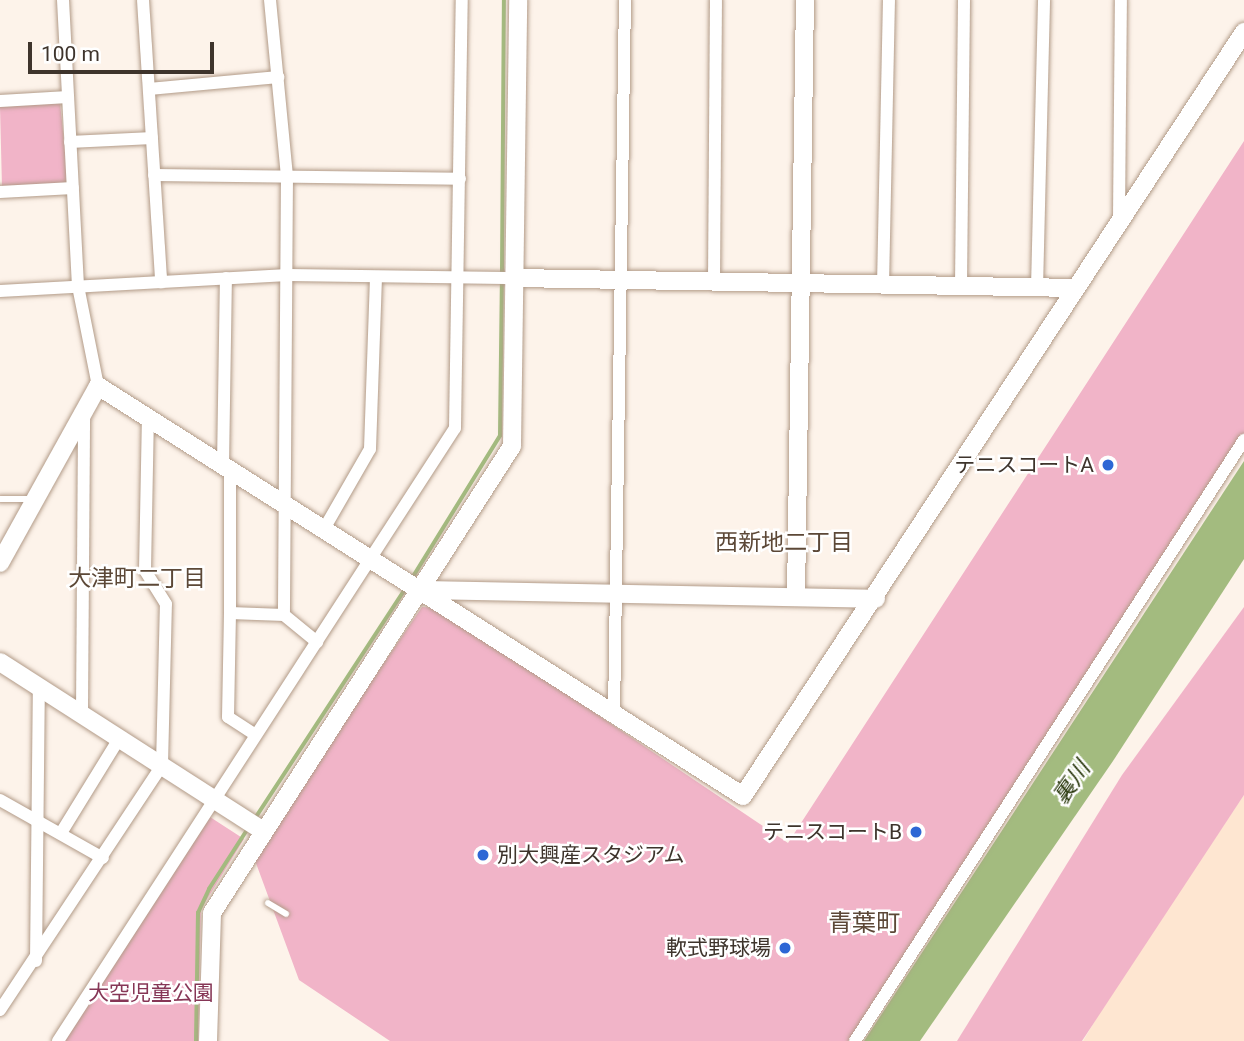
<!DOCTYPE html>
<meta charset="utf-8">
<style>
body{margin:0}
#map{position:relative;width:1244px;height:1041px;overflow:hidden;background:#fdf3ea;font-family:Roboto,"Noto Sans JP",sans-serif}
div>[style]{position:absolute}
.built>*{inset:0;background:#fee6d1}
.green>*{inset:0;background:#f1b4c8}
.water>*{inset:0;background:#a3bb7f}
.stream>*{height:3.5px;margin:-1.75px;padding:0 1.75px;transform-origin:1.75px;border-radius:1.75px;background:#a3bb7f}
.roads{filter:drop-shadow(0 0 2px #b29b88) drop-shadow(0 0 2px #b29b88)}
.lane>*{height:6px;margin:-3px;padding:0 3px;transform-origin:3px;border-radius:3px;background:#fff}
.street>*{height:12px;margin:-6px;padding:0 6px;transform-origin:6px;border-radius:6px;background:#fff}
.secondary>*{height:18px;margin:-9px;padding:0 9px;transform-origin:9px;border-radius:9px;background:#fff}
.dots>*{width:19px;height:19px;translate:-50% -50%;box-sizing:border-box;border:4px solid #fff;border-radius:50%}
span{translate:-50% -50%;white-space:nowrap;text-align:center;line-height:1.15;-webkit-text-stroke:5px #fff;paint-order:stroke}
.poi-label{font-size:21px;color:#3e342c}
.right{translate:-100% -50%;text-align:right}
.left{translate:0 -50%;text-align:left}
.park-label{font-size:21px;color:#863656}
.neighbourhood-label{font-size:23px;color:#5c4837}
.water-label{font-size:23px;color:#28370b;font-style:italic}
.quarter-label{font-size:24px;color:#5c4837}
.scale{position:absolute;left:28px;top:42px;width:186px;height:32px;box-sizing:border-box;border:4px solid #3e342c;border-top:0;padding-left:9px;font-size:21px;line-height:24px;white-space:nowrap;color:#3e342c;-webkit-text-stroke:5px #fff;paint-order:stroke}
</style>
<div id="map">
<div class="built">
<div style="clip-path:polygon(1244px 795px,1244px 1041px,1083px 1041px,1115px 987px)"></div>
</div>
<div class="green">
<div style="clip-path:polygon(60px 103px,68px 179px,65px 184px,2px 187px,0 107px)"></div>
<div style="clip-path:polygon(1244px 141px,1244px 437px,853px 1041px,390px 1041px,299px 980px,253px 855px,422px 607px,439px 608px,788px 843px)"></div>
<div style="clip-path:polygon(1244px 607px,1244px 795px,1082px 1041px,957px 1041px,1122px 775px)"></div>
<div style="clip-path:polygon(210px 817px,244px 839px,201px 909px,198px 1041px,64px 1041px)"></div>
</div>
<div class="water">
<div style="clip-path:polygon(1244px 461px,1244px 559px,1113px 761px,920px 1041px,864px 1041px)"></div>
</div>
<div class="stream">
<div style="left:502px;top:273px;width:273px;rotate:-89.6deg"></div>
<div style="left:411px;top:580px;width:169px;rotate:-58.3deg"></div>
<div style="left:500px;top:436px;width:155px;rotate:-89.3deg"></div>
<div style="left:256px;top:817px;width:272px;rotate:-56.8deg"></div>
<div style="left:196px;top:1041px;width:128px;rotate:-89.1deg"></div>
<div style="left:198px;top:913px;width:26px;rotate:-65deg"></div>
<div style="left:209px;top:889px;width:74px;rotate:-57.2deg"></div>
</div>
<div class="roads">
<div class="lane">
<div style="left:0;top:499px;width:31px"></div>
<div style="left:268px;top:903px;width:21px;rotate:31deg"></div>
</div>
<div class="street">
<div style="left:63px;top:0;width:286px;rotate:87deg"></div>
<div style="left:78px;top:286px;width:102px;rotate:78.7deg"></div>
<div style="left:143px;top:0;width:283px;rotate:86.3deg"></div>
<div style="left:270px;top:0;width:176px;rotate:84.5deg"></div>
<div style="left:287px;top:175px;width:440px;rotate:90.4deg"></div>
<div style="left:149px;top:89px;width:130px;rotate:-5.3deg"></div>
<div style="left:0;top:101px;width:68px;rotate:-3.4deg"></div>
<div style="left:70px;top:142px;width:82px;rotate:-2.8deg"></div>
<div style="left:154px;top:175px;width:306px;rotate:0.7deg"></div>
<div style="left:0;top:192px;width:73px;rotate:-3.1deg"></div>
<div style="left:1119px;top:218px;width:218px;rotate:-89.5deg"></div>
<div style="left:714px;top:282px;width:282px;rotate:-89.6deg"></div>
<div style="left:883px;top:285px;width:285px;rotate:-88.8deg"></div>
<div style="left:961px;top:286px;width:286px;rotate:-89.4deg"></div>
<div style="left:1037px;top:288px;width:288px;rotate:-88.6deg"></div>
<div style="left:0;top:291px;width:288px;rotate:-3.2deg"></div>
<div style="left:288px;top:275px;width:227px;rotate:0.8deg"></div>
<div style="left:223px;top:465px;width:187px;rotate:-89.1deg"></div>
<div style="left:230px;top:469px;width:144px;rotate:90deg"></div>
<div style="left:230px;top:613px;width:54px;rotate:2.1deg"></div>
<div style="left:284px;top:615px;width:43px;rotate:39.3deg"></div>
<div style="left:324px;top:529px;width:92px;rotate:-60.1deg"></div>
<div style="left:370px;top:449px;width:172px;rotate:-88deg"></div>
<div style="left:230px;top:613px;width:104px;rotate:91.1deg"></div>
<div style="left:228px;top:717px;width:33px;rotate:33deg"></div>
<div style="left:82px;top:713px;width:298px;rotate:-89.6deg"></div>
<div style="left:614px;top:714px;width:714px;rotate:-89.12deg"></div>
<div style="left:0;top:800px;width:118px;rotate:29.4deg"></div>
<div style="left:61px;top:833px;width:113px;rotate:-58.4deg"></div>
<div style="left:36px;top:961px;width:276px;rotate:-89.4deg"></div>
<div style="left:0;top:1010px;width:294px;rotate:-56.5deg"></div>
<div style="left:162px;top:765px;width:161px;rotate:-88.6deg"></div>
<div style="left:166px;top:604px;width:40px;rotate:-122deg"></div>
<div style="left:145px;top:570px;width:153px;rotate:-88.9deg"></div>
<div style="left:58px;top:1041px;width:730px;rotate:-57.07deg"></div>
<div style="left:455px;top:428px;width:428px;rotate:-89.1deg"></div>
<div style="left:855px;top:1041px;width:716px;rotate:-57.09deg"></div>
</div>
<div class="secondary">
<div style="left:515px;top:278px;width:559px;rotate:1.02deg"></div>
<div style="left:0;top:563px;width:202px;rotate:-61deg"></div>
<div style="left:98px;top:386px;width:764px;rotate:32.44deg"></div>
<div style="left:743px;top:796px;width:914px;rotate:-56.74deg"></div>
<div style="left:421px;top:590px;width:455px;rotate:1.1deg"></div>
<div style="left:796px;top:597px;width:597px;rotate:-89.14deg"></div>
<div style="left:0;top:662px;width:311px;rotate:32.7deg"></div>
<div style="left:208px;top:1041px;width:128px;rotate:-88.2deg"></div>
<div style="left:212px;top:913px;width:555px;rotate:-57.28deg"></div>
<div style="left:512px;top:446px;width:446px;rotate:-89.2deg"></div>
</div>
</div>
<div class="dots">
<div style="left:1108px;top:465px;background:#2d67d5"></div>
<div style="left:916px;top:832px;background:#2d67d5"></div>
<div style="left:483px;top:855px;background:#2d67d5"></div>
<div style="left:785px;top:948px;background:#2d67d5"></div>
</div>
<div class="poi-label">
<span class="right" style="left:1094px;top:465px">テニスコートA</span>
<span class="right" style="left:902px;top:832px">テニスコートB</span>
<span class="left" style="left:497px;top:855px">別大興産スタジアム</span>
<span class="right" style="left:771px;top:948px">軟式野球場</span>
</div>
<div class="park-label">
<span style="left:151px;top:993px">大空児童公園</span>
</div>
<div class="neighbourhood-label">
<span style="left:784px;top:543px">西新地二丁目</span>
<span style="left:137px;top:579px">大津町二丁目</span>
</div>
<div class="water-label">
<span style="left:1072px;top:783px;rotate:-55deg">裏川</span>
</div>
<div class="quarter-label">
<span style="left:864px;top:924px">青葉町</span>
</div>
<div class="scale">100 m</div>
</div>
